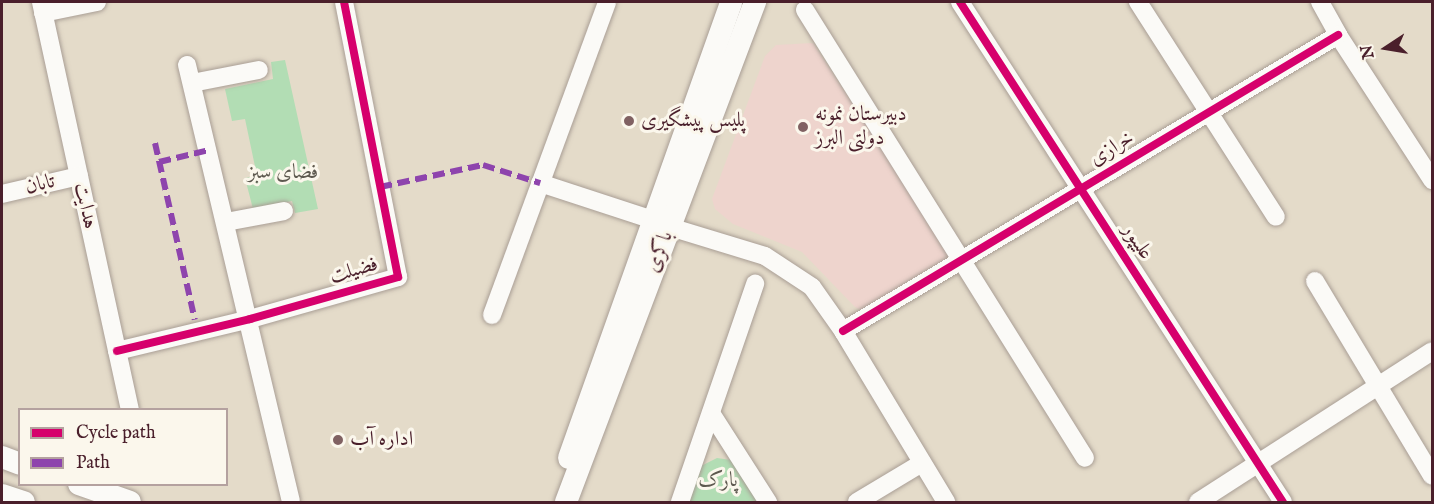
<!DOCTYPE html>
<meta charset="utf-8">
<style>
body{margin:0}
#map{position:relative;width:1434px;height:504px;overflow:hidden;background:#e4dbc9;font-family:"IM FELL English",Amiri,serif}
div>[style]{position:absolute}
.built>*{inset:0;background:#eed4cd}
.green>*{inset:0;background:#b2ddb4}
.roads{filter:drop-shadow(0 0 2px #a99e95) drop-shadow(0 0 2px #a99e95)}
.minor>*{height:18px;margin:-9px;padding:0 9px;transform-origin:9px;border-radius:9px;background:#fbfaf7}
.tertiary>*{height:22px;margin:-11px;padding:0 11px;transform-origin:11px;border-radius:11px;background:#fbfaf7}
.quiet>*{height:6px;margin-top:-3px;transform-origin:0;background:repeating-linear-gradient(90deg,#8e44ad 0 12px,transparent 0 18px)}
.cycleway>*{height:8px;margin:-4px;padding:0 4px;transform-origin:4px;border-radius:4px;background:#d6006c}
.dots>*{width:16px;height:16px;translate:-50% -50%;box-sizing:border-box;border:3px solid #fbf7ec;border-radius:50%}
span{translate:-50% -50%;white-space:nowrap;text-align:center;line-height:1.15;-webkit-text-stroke:6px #fbf7ec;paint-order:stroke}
.poi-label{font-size:21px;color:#4a1f2b}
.left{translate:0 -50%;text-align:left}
.street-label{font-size:21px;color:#4a1f2b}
.park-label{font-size:21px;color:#5d594f}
.frame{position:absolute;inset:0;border:3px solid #4a1f2b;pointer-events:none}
.legend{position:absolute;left:18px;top:408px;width:210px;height:78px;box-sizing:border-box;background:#fbf7ec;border:2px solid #b4a19f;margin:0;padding:8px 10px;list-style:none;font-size:18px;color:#4a1f2b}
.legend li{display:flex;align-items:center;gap:12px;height:30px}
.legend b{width:30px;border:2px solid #b4a19f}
.north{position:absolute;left:1356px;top:18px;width:60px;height:60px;-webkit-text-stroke:4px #fbf7ec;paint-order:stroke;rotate:258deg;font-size:16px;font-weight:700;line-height:24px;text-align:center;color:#4a1f2b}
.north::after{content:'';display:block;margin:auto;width:21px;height:27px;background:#4a1f2b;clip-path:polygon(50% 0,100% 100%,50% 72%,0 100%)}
</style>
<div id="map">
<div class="built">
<div style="clip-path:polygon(813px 43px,951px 255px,949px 267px,865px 312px,855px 307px,802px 252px,733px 224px,715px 209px,712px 199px,765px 56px,776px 45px)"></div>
</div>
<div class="green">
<div style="clip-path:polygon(285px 60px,318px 209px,295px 213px,292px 201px,253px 209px,245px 178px,257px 176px,245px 119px,232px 121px,225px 89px,273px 79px,271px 62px)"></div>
<div style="clip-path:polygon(717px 458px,731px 460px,758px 502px,688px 502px,699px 467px)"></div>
</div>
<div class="roads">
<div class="minor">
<div style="left:41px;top:2px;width:418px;rotate:77.7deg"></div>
<div style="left:960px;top:2px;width:595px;rotate:57.14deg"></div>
<div style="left:1138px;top:2px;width:255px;rotate:57.3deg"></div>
<div style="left:1320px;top:2px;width:38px;rotate:61deg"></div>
<div style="left:1338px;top:35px;width:173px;rotate:57deg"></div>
<div style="left:805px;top:10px;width:528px;rotate:57.99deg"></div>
<div style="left:43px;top:13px;width:55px;rotate:-11.5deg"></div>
<div style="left:187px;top:65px;width:448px;rotate:76.6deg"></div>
<div style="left:192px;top:83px;width:68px;rotate:-11deg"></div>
<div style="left:540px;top:183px;width:119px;rotate:18.1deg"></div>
<div style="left:2px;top:194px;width:79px;rotate:-13.2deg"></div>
<div style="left:226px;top:222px;width:59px;rotate:-10.7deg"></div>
<div style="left:670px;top:227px;width:99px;rotate:17deg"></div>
<div style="left:765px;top:256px;width:56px;rotate:33.4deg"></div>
<div style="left:812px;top:287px;width:54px;rotate:54.8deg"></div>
<div style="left:843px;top:331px;width:200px;rotate:58.9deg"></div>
<div style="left:1315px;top:281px;width:227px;rotate:59deg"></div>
<div style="left:492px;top:315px;width:333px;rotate:-69.8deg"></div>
<div style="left:843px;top:331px;width:577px;rotate:-30.88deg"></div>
<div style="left:117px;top:351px;width:137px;rotate:-13.5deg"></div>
<div style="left:250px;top:319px;width:154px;rotate:-15.8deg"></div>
<div style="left:398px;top:277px;width:280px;rotate:-101.1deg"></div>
<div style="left:711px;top:413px;width:106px;rotate:57.4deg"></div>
<div style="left:680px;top:502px;width:231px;rotate:-71deg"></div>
<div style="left:857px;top:502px;width:76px;rotate:-31deg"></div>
<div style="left:1198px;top:502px;width:278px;rotate:-32.8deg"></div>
</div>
<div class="tertiary">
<div style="left:2px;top:457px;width:19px;rotate:21deg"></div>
<div style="left:569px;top:458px;width:484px;rotate:-70.4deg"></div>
<div style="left:79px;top:484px;width:54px;rotate:19.4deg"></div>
<div style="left:2px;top:495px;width:23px;rotate:18deg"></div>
<div style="left:566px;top:502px;width:535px;rotate:-69.29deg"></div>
</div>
</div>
<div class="quiet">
<div style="left:155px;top:143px;width:181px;rotate:77.3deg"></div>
<div style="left:159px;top:162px;width:51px;rotate:-13.5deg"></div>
<div style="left:380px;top:187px;width:105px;rotate:-12.1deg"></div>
<div style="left:483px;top:165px;width:60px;rotate:17.5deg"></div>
</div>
<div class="cycleway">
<div style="left:960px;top:2px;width:595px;rotate:57.14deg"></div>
<div style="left:843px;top:331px;width:577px;rotate:-30.88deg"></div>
<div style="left:117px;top:351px;width:137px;rotate:-13.5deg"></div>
<div style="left:250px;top:319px;width:154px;rotate:-15.8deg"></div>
<div style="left:398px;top:277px;width:280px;rotate:-101.1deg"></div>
</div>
<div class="dots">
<div style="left:629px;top:121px;background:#806162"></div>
<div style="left:803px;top:127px;background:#806162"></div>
<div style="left:338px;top:440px;background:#806162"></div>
</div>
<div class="poi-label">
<span class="left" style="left:815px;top:127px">دبیرستان نمونه<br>دولتی البرز</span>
<span class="left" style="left:641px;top:121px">پلیس پیشگیری</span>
<span class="left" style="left:350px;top:440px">اداره آب</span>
</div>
<div class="street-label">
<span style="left:1112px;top:149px;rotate:-31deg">خرازی</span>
<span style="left:40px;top:185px;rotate:-13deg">تابان</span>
<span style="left:85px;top:206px;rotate:78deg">هدایت</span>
<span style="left:1137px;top:242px;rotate:57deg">علیپور</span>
<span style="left:660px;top:252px;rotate:-69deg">باکری</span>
<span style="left:354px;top:271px;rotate:-16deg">فضیلت</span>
</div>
<div class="park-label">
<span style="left:283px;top:173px">فضای سبز</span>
<span style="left:718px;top:481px">پارک</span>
</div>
<div class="frame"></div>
<ul class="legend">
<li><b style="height:8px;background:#d6006c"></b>Cycle path</li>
<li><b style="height:8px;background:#8e44ad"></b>Path</li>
</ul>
<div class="north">N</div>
</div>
